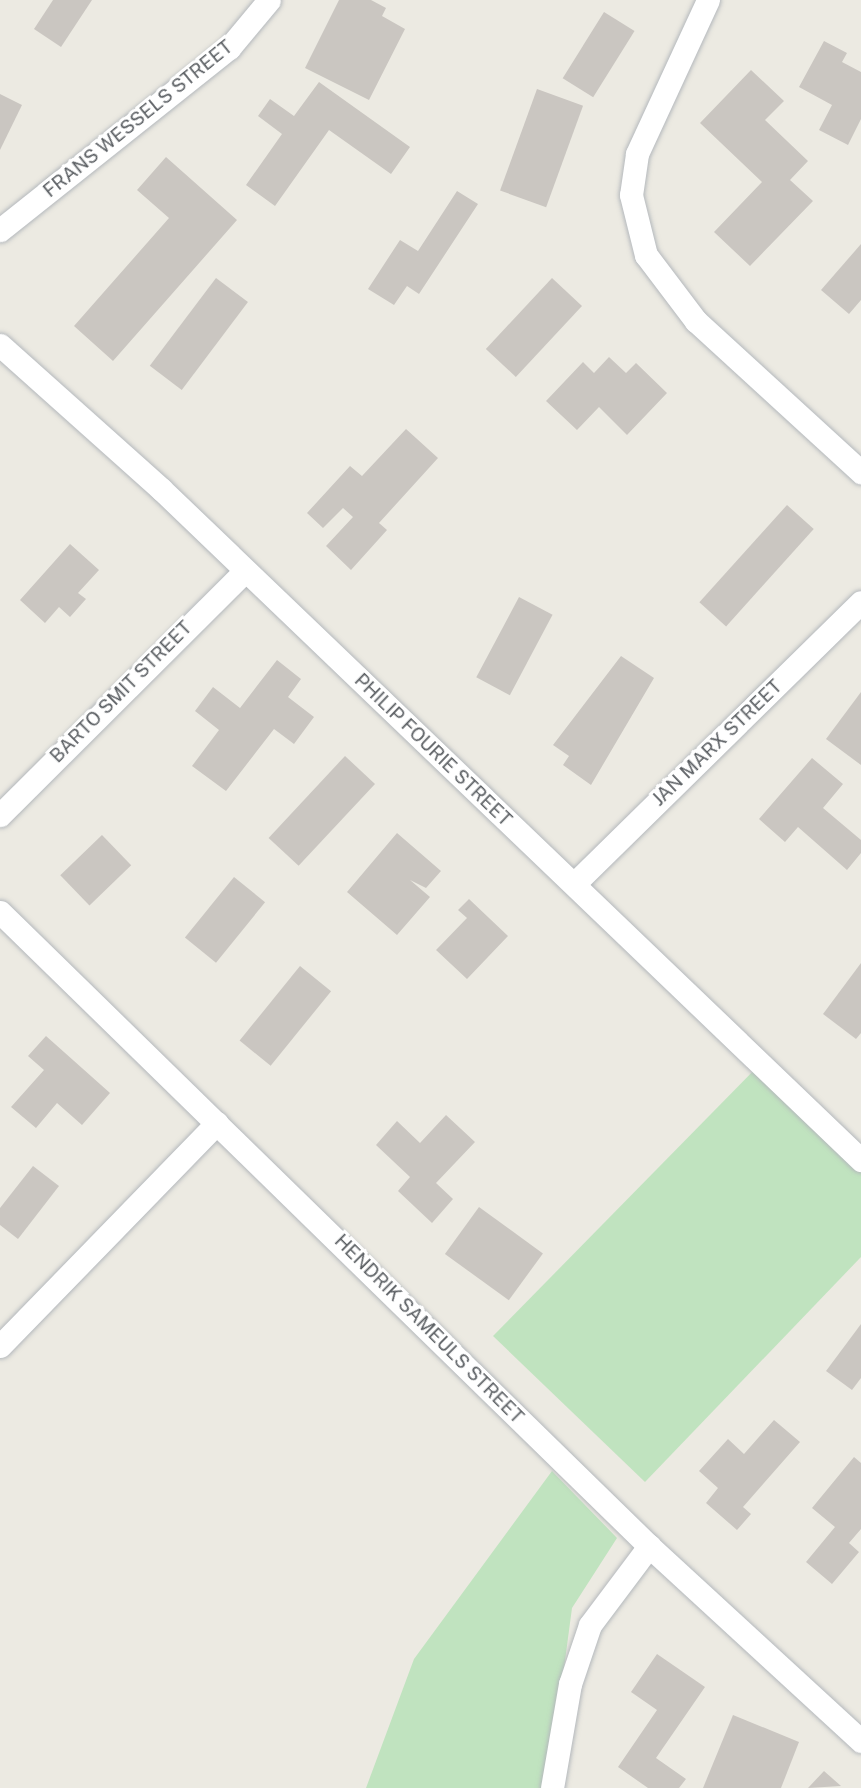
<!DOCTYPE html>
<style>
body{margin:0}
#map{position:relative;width:861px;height:1788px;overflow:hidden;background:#eceae2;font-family:"Public Sans",sans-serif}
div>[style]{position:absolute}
.green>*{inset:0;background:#c0e3bf}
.building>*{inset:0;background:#cac6c1;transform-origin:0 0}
.roads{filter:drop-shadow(0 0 2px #b4b8bc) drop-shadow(0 0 2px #b4b8bc)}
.minor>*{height:23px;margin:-11.5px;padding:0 11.5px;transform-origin:11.5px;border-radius:11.5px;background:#fff}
span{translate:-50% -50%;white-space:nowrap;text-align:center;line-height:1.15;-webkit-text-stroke:6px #fff;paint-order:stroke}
.street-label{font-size:19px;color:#5a5e62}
</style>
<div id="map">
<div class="green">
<div style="clip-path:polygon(764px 1060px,861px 1153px,861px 1257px,645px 1482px,493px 1336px)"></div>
<div style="clip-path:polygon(552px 1471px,617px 1538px,572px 1608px,548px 1788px,366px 1788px,414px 1659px)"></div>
</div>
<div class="building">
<div style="clip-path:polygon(53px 0,92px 0,61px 47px,34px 29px)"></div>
<div style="clip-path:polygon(339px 0,371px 0,386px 8px,382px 16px,405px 29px,369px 100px,305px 68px)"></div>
<div style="left:604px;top:12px;width:36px;height:78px;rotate:32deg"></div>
<div style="clip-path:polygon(824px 41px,847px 53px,842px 62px,861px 72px,861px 119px,848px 145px,819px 130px,832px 105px,799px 87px)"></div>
<div style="clip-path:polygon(751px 70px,784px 101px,765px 120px,808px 161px,790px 180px,813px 201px,750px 266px,714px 232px,762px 182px,700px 123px)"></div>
<div style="clip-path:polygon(319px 82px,410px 147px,391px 174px,329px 130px,275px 206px,246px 185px,282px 134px,258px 116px,270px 99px,294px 116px)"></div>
<div style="left:537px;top:89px;width:49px;height:108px;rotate:20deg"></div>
<div style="clip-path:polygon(0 94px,22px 105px,0 150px)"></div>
<div style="clip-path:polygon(166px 157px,237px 220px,113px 361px,74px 326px,169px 218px,137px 190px)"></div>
<div style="clip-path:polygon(457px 191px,478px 204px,419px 294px,407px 286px,394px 305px,368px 289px,400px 240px,418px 251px)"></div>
<div style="clip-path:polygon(861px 244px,861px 300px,849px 314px,821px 290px)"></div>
<div style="left:216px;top:278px;width:40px;height:110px;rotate:37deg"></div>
<div style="left:552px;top:278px;width:41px;height:97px;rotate:43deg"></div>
<div style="clip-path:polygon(609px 357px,626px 373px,636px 363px,667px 393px,627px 435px,599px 407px,577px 430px,546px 401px,583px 362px,594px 373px)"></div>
<div style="clip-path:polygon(406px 429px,438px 458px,379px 523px,387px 530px,351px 570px,326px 546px,353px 517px,343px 508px,323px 528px,307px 513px,350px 466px,362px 476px)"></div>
<div style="left:787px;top:505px;width:36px;height:131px;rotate:42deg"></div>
<div style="clip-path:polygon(70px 544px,99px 570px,78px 593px,86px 599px,70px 617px,59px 607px,45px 623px,20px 600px)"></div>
<div style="left:519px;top:597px;width:38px;height:91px;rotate:28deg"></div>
<div style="clip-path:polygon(621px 656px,654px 678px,591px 785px,563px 765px,569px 756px,553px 745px)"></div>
<div style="clip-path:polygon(277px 660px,301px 679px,288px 697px,314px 717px,294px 744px,274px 729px,226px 791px,192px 766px,219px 730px,195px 711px,213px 687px,240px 708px)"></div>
<div style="clip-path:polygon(861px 692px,861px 765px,826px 739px)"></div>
<div style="left:345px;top:756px;width:41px;height:112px;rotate:43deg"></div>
<div style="clip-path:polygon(812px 758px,843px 784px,823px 808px,861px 840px,861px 853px,847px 870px,798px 827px,785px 842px,759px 819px)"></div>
<div style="clip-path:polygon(397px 833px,441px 871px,426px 888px,410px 880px,430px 897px,397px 935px,347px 892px)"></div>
<div style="left:102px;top:835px;width:42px;height:58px;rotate:46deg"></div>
<div style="left:234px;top:877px;width:40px;height:78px;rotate:39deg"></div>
<div style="clip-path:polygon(469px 899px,508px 936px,467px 979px,436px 950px,467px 918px,458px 910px)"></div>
<div style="clip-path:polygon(861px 963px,861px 1033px,856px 1039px,823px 1014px)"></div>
<div style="left:300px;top:966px;width:40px;height:96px;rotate:39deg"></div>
<div style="clip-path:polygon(46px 1036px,110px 1093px,82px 1125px,57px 1103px,36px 1128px,11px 1107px,44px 1070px,28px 1056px)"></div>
<div style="clip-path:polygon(446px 1115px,475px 1142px,436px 1183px,453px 1199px,432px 1223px,398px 1191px,410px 1177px,376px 1145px,397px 1121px,420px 1143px)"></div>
<div style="clip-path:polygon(33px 1166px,59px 1186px,18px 1239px,0 1225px,0 1208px)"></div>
<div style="left:479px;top:1207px;width:79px;height:58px;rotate:36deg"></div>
<div style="clip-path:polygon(861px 1324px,861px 1378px,852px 1390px,826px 1371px)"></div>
<div style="clip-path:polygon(774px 1420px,800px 1442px,743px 1507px,751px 1514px,737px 1530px,706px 1503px,718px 1488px,699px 1471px,728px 1439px,744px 1454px)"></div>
<div style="clip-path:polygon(854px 1457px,861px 1463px,861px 1529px,849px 1543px,859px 1552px,832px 1584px,806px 1562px,835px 1527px,812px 1508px)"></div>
<div style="clip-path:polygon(657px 1654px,705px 1687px,656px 1758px,686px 1779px,679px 1788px,648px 1788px,618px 1767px,657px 1710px,631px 1692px)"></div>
<div style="clip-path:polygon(733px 1715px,799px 1742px,781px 1788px,703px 1788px)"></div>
<div style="clip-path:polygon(824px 1771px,841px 1786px,808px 1788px)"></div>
</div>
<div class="roads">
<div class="minor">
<div style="left:708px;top:0;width:170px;rotate:114.8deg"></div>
<div style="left:637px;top:154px;width:41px;rotate:98.3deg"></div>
<div style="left:631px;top:195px;width:62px;rotate:76deg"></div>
<div style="left:646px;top:255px;width:83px;rotate:52.9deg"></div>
<div style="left:696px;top:321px;width:224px;rotate:42.5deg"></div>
<div style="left:0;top:230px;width:293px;rotate:-38.5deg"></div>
<div style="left:229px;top:48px;width:62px;rotate:-50.2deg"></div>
<div style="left:0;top:345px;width:216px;rotate:41.8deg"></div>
<div style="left:161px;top:489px;width:970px;rotate:43.79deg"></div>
<div style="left:0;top:815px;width:344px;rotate:-44.9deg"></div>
<div style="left:574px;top:884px;width:402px;rotate:-44.5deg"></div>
<div style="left:0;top:912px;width:907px;rotate:44.33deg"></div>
<div style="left:649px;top:1546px;width:288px;rotate:42.6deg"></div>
<div style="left:0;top:1346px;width:311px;rotate:-45.8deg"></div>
<div style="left:552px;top:1788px;width:106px;rotate:-80.2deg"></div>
<div style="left:570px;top:1684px;width:62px;rotate:-71.3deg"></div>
<div style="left:590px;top:1625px;width:99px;rotate:-53.2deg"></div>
</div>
</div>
<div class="street-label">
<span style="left:138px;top:119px;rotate:-39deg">FRANS WESSELS STREET</span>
<span style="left:121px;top:692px;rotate:-45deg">BARTO SMIT STREET</span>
<span style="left:717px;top:743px;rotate:-44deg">JAN MARX STREET</span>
<span style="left:433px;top:750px;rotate:44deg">PHILIP FOURIE STREET</span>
<span style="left:429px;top:1329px;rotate:45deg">HENDRIK SAMEULS STREET</span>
</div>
</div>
